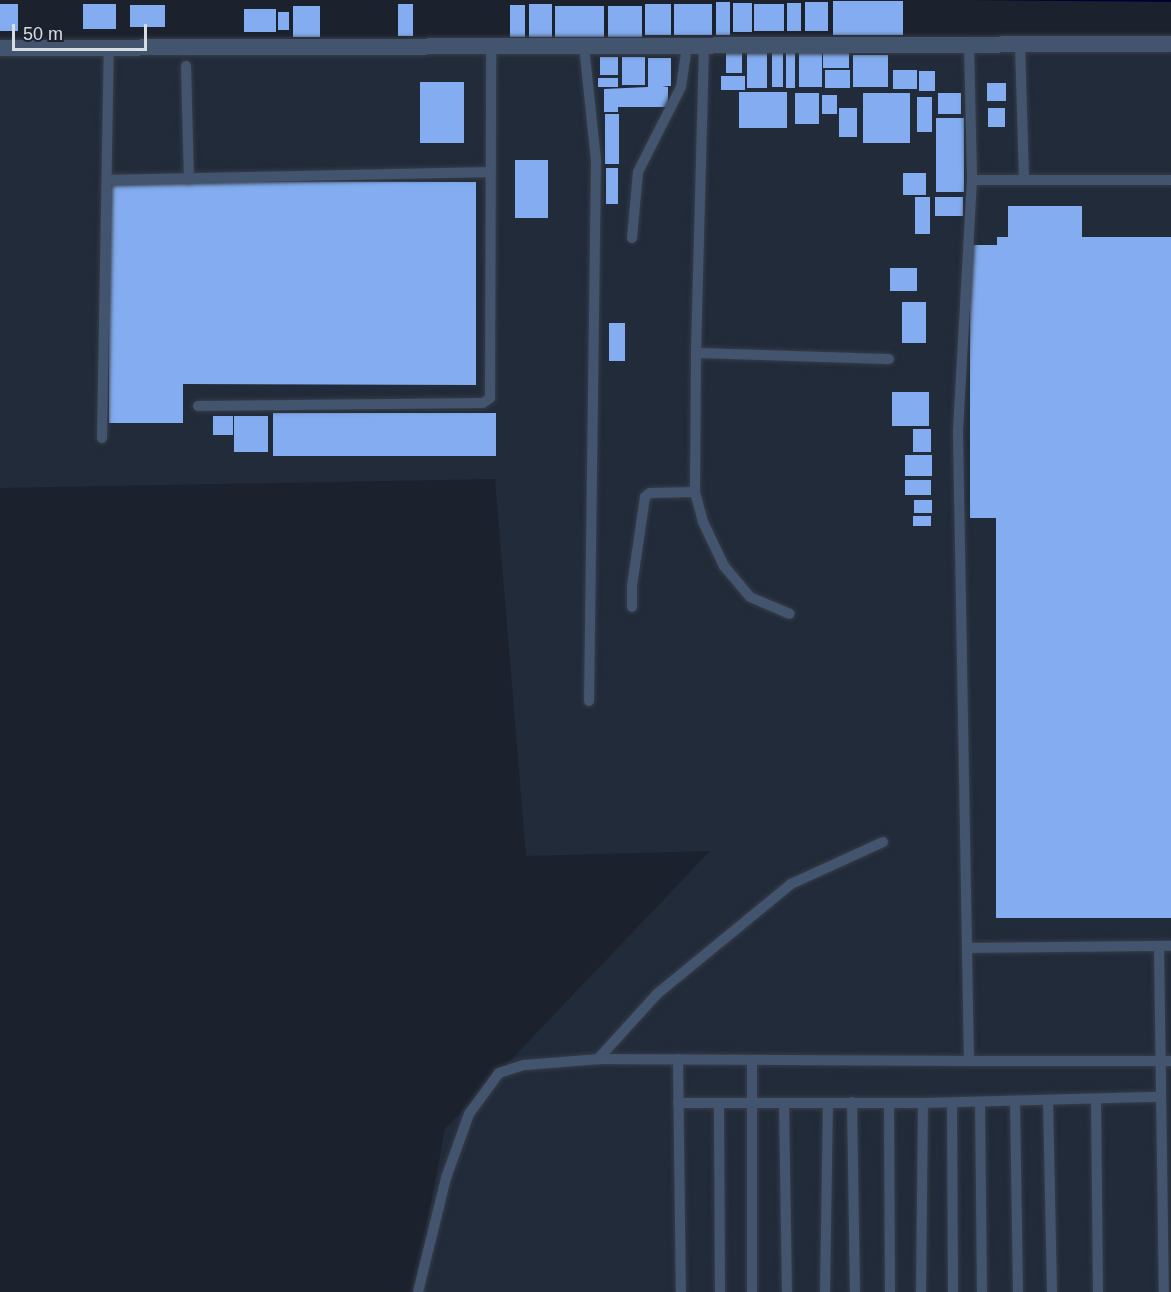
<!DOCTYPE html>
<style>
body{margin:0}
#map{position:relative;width:1171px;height:1292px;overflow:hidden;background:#1c222d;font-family:Arial,sans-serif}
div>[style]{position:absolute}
.built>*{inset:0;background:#212b3a}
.water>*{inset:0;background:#000034}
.building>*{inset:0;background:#83adf0;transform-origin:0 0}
.roads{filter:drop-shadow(0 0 2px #363c47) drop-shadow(0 0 2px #363c47)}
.service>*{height:10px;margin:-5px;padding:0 5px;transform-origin:5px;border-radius:5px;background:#43546e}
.minor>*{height:16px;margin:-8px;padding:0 8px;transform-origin:8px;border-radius:8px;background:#43546e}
span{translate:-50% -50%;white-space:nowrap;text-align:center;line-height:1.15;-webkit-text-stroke:6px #1c222d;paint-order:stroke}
.scale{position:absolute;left:12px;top:24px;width:135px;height:27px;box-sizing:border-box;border:3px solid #d8dde4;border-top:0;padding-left:8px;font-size:18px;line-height:21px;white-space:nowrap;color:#d8dde4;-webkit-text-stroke:4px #1c222d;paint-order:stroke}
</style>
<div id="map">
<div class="built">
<div style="clip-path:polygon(1171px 35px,1171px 1292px,414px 1292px,445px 1129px,710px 851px,526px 856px,495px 479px,0 488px,0 45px)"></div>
</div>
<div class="water">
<div style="clip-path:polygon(970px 0,1171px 0,1171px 2px)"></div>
</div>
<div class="building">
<div style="left:833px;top:1px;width:70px;height:34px"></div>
<div style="left:716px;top:2px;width:14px;height:33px"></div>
<div style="left:805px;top:2px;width:23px;height:29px"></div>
<div style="left:733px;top:3px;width:19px;height:29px"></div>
<div style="left:787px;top:3px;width:14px;height:28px"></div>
<div style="left:0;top:4px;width:18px;height:27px"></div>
<div style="left:83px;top:4px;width:33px;height:25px"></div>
<div style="left:398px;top:4px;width:15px;height:32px"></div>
<div style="left:529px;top:4px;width:23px;height:33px"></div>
<div style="left:645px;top:4px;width:26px;height:31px"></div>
<div style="left:674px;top:4px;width:38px;height:31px"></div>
<div style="left:754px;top:4px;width:30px;height:27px"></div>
<div style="left:130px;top:5px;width:35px;height:22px"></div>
<div style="left:510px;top:5px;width:15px;height:32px"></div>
<div style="left:293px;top:6px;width:27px;height:31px"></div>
<div style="left:555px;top:6px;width:49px;height:31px"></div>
<div style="left:608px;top:6px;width:34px;height:31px"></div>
<div style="left:244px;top:9px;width:32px;height:23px"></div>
<div style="left:278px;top:12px;width:11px;height:18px"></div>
<div style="left:726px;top:48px;width:16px;height:25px"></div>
<div style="left:747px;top:49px;width:20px;height:39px"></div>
<div style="left:772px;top:49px;width:11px;height:38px"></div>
<div style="left:786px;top:51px;width:9px;height:37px"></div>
<div style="left:799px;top:52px;width:23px;height:35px"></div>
<div style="left:823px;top:53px;width:26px;height:15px"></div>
<div style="left:853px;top:55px;width:35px;height:32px"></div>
<div style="left:600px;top:57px;width:18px;height:18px"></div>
<div style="left:622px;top:57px;width:23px;height:28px"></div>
<div style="clip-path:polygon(648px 58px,671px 58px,671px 86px,662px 86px,668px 87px,668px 107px,618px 107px,618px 112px,604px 112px,604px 89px,648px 87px)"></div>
<div style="left:825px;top:70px;width:25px;height:18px"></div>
<div style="left:893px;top:70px;width:24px;height:19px"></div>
<div style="left:919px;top:71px;width:16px;height:20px"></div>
<div style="left:721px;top:76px;width:24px;height:14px"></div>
<div style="left:598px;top:78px;width:20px;height:9px"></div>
<div style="left:420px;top:82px;width:44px;height:61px"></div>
<div style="left:987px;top:83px;width:19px;height:18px"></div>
<div style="left:739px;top:92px;width:48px;height:36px"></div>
<div style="left:795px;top:93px;width:24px;height:31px"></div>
<div style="left:863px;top:93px;width:47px;height:50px"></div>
<div style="left:938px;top:93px;width:23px;height:21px"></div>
<div style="left:822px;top:95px;width:15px;height:19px"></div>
<div style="left:917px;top:97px;width:15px;height:35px"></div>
<div style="left:839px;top:108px;width:18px;height:29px"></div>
<div style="left:988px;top:108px;width:17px;height:19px"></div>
<div style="left:605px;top:114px;width:14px;height:50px"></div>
<div style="left:936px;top:118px;width:28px;height:74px"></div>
<div style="left:515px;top:160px;width:33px;height:58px"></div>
<div style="left:606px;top:168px;width:12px;height:36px"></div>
<div style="left:903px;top:173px;width:23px;height:22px"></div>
<div style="clip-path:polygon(109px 181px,476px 182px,476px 385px,183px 384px,183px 423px,109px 423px)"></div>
<div style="left:915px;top:197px;width:15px;height:37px"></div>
<div style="left:935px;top:197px;width:28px;height:19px"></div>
<div style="clip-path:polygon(1008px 206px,1082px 206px,1082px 237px,1171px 237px,1171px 918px,996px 918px,996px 518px,970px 518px,970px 245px,997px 245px,997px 237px,1008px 237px)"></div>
<div style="left:890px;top:268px;width:27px;height:23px"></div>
<div style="left:902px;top:302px;width:24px;height:41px"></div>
<div style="left:609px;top:323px;width:16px;height:38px"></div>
<div style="left:892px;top:392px;width:37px;height:34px"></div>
<div style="left:273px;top:413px;width:223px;height:43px"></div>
<div style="left:213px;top:416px;width:20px;height:19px"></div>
<div style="left:234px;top:416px;width:34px;height:36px"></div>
<div style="left:913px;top:429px;width:18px;height:23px"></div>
<div style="left:905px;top:455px;width:27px;height:21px"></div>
<div style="left:905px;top:480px;width:26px;height:15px"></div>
<div style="left:914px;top:500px;width:18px;height:13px"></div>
<div style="left:913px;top:516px;width:18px;height:10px"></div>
</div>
<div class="roads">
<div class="service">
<div style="left:969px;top:44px;width:136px;rotate:88.7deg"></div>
<div style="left:972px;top:180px;width:253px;rotate:93.2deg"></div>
<div style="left:958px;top:433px;width:628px;rotate:89deg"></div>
<div style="left:969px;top:1061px;width:202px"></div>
<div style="left:1020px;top:44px;width:136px;rotate:88.3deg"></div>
<div style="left:584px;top:46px;width:116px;rotate:84deg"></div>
<div style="left:596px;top:161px;width:540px;rotate:90.74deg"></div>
<div style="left:704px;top:46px;width:307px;rotate:91.5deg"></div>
<div style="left:696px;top:353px;width:193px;rotate:1.8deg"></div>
<div style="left:186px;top:66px;width:113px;rotate:88.5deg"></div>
<div style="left:107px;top:180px;width:382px;rotate:-1.2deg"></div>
<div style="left:972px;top:180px;width:199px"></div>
<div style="left:632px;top:238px;width:66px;rotate:-84.8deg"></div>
<div style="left:638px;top:172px;width:95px;rotate:-63.2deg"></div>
<div style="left:681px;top:87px;width:41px;rotate:-81.7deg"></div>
<div style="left:696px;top:353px;width:139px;rotate:90.4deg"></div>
<div style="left:695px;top:492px;width:31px;rotate:75deg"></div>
<div style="left:703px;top:522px;width:49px;rotate:64.5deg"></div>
<div style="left:724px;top:566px;width:40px;rotate:50deg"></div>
<div style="left:750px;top:597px;width:43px;rotate:23deg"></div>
<div style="left:198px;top:406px;width:285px;rotate:-0.6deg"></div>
<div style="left:483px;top:403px;width:9px;rotate:-36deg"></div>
<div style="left:490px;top:398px;width:352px;rotate:-89.8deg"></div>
<div style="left:102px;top:438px;width:390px;rotate:-89deg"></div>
<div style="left:632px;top:607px;width:21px;rotate:-90deg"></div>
<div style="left:632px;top:586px;width:90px;rotate:-81.7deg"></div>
<div style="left:645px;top:497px;width:6px;rotate:-39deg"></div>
<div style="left:650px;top:493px;width:45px;rotate:-1.3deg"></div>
<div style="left:883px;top:842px;width:101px;rotate:155.5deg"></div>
<div style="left:791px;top:884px;width:173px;rotate:140.6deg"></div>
<div style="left:657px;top:994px;width:88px;rotate:132.2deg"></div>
<div style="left:598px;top:1059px;width:371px;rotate:0.3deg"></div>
<div style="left:1159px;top:946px;width:346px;rotate:89.2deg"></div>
<div style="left:967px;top:948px;width:204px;rotate:-0.6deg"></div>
<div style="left:678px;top:1059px;width:233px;rotate:89.3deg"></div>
<div style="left:1096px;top:1099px;width:193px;rotate:89.4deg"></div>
<div style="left:1048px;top:1100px;width:192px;rotate:88.8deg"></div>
<div style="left:1015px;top:1101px;width:191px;rotate:89.1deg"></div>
<div style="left:852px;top:1102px;width:190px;rotate:89.1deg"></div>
<div style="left:980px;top:1102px;width:190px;rotate:89.4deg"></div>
<div style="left:678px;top:1103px;width:245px"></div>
<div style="left:923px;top:1103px;width:236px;rotate:-1.5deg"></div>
<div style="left:889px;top:1103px;width:189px;rotate:89.7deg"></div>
<div style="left:952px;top:1103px;width:189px;rotate:89.7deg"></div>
<div style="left:719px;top:1104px;width:188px;rotate:89.7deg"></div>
<div style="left:784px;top:1104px;width:188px;rotate:89.1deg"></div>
<div style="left:418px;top:1292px;width:117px;rotate:-76.2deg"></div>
<div style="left:446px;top:1178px;width:68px;rotate:-70.2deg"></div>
<div style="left:469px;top:1114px;width:51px;rotate:-53.8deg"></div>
<div style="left:499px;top:1073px;width:26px;rotate:-18deg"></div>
<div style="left:524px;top:1065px;width:74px;rotate:-4.6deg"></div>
<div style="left:752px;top:1292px;width:232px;rotate:-90deg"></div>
<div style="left:825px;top:1292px;width:188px;rotate:-89.1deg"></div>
<div style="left:921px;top:1292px;width:189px;rotate:-89.4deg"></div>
</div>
<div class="minor">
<div style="left:0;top:48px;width:1171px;rotate:-0.2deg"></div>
</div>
</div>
<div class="scale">50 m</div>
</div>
